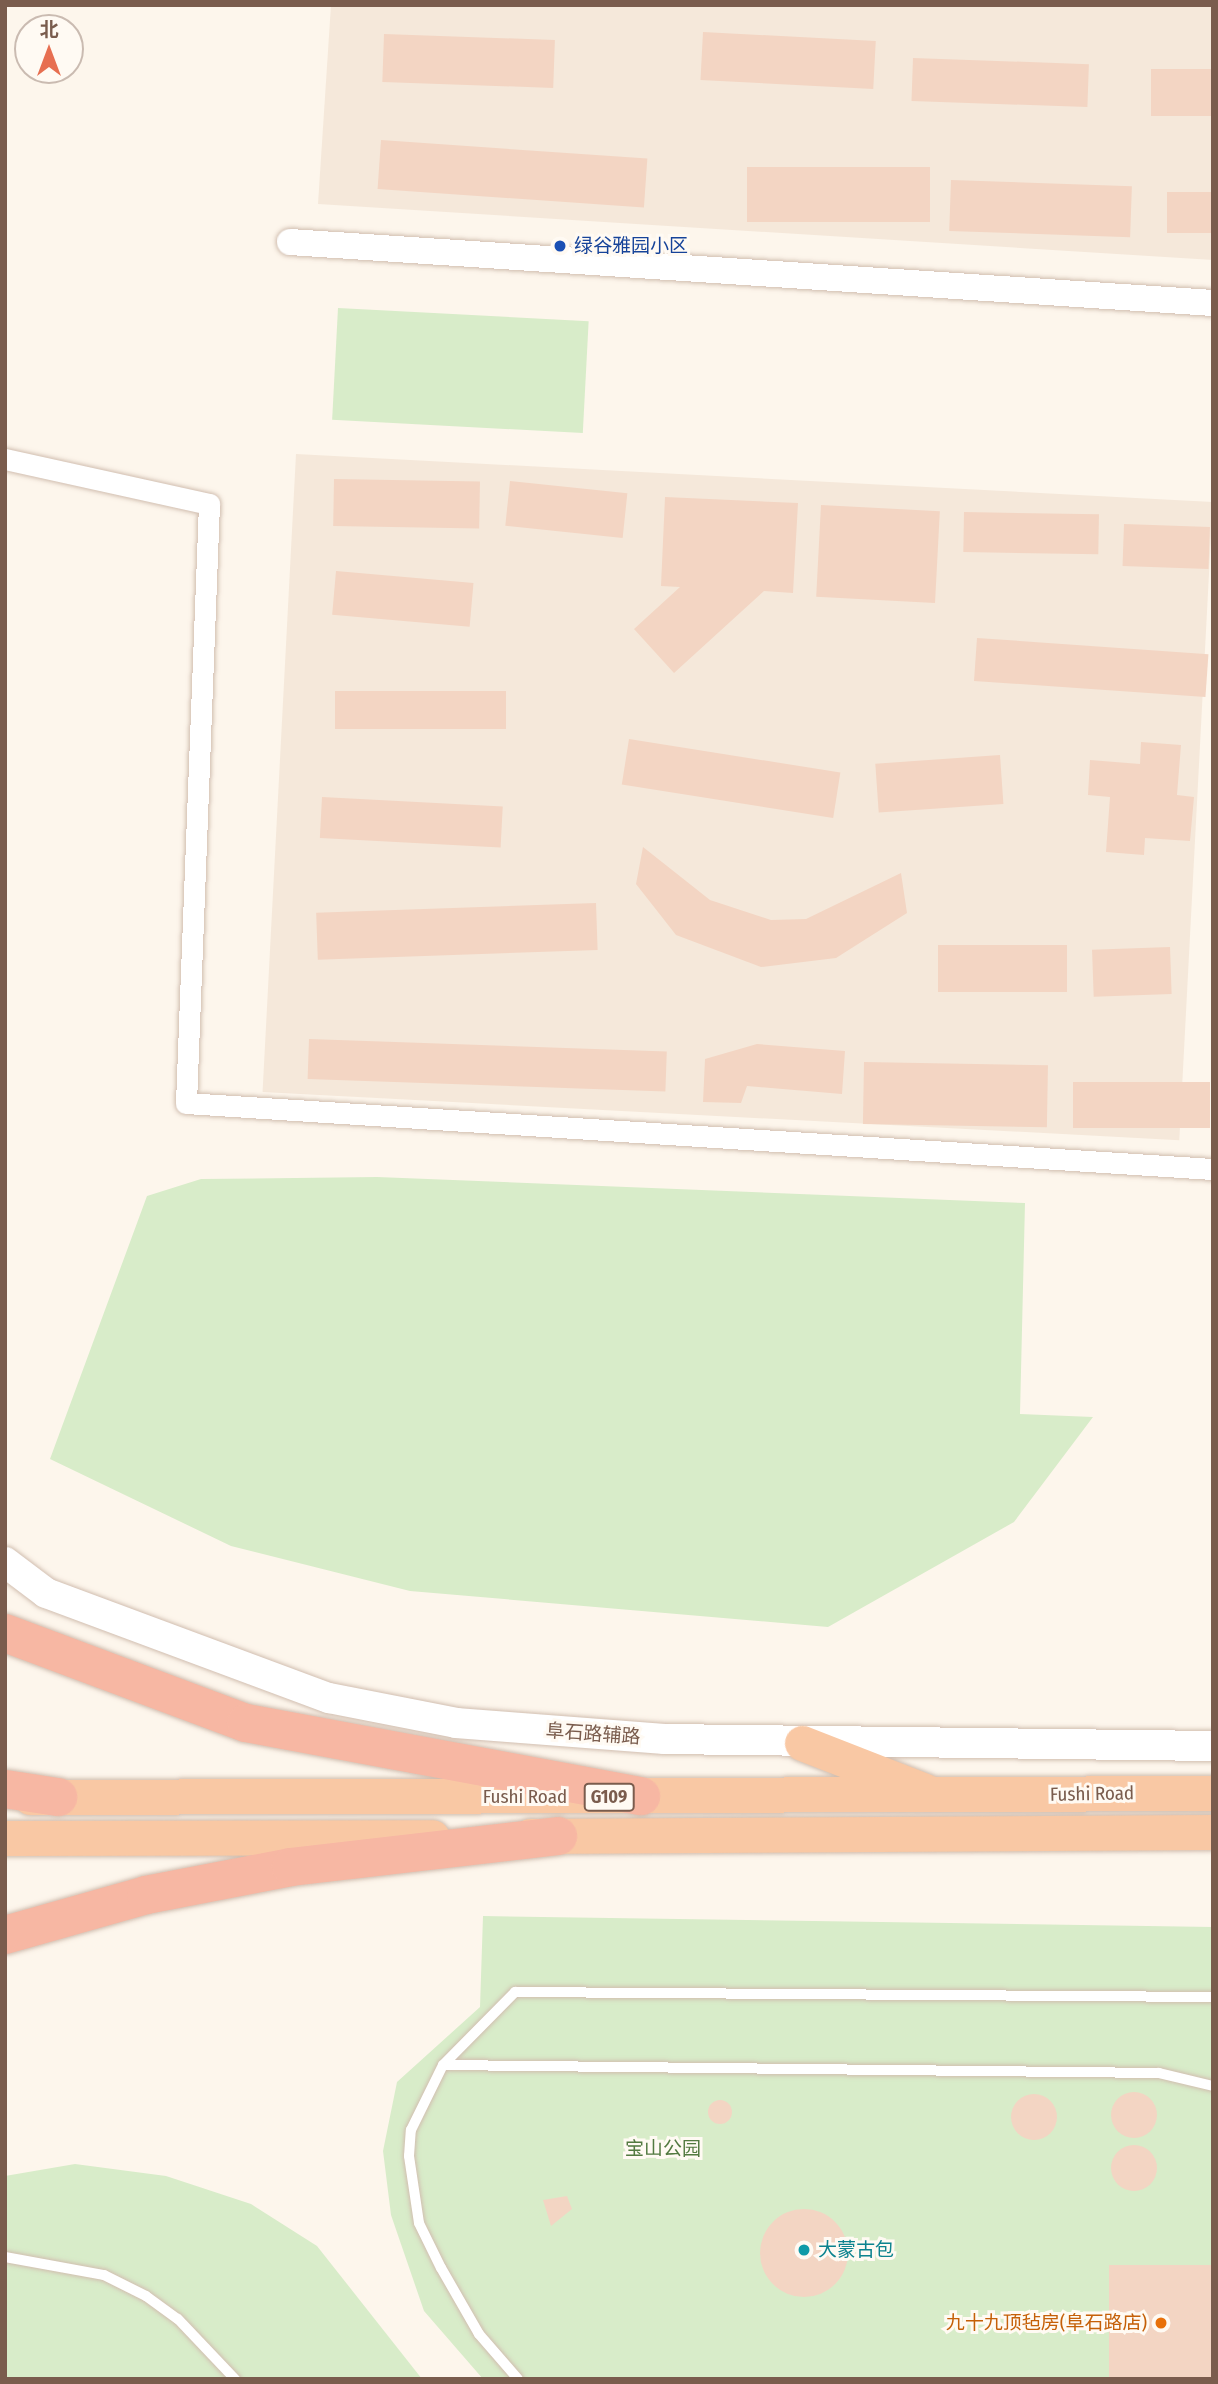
<!DOCTYPE html>
<meta charset="utf-8">
<style>
body{margin:0}
#map{position:relative;width:1218px;height:2384px;overflow:hidden;background:#fdf6ec;font-family:"Fira Sans Condensed","Noto Sans SC",sans-serif}
div>[style]{position:absolute}
.residential>*{inset:0;background:#f5e8da;transform-origin:0 0}
.green>*{inset:0;background:#d8ecc9;transform-origin:0 0}
.building>*{inset:0;background:#f3d5c3;transform-origin:0 0}
.round{border-radius:50%}
.roads{filter:drop-shadow(0 0 2px #d1beb0) drop-shadow(0 0 2px #d1beb0)}
.service>*{height:10px;margin:-5px;padding:0 5px;transform-origin:5px;border-radius:5px;background:#fff}
.minor>*{height:21px;margin:-10.5px;padding:0 10.5px;transform-origin:10.5px;border-radius:10.5px;background:#fff}
.tertiary>*{height:26px;margin:-13px;padding:0 13px;transform-origin:13px;border-radius:13px;background:#fff}
.secondary>*{height:30px;margin:-15px;padding:0 15px;transform-origin:15px;border-radius:15px;background:#fff}
.trunk>*{height:35px;margin:-17.5px;padding:0 17.5px;transform-origin:17.5px;border-radius:17.5px;background:#f9c8a4}
.motorway>*{height:38px;margin:-19px;padding:0 19px;transform-origin:19px;border-radius:19px;background:#f7b7a3}
.dots>*{width:19px;height:19px;translate:-50% -50%;box-sizing:border-box;border:4px solid #fffaf3;border-radius:50%}
span{translate:-50% -50%;white-space:nowrap;text-align:center;line-height:1.15;-webkit-text-stroke:6px #fffaf3;paint-order:stroke}
.shield-label span{padding:2px 5px;background:#fffaf3;border:2px solid;border-radius:5px;-webkit-text-stroke-width:0}
.shield-label{font-size:18px;color:#7a5c4d;font-weight:700}
.transit-label{font-size:19px;color:#164399}
.left{translate:0 -50%;text-align:left}
.street-label{font-size:19px;color:#7a5c4d}
.park-label{font-size:19px;color:#537a41}
.culture-label{font-size:19px;color:#0d838f}
.food-label{font-size:19px;color:#c56008}
.right{translate:-100% -50%;text-align:right}
.frame{position:absolute;inset:0;border:7px solid #7a5c4d;pointer-events:none}
.north{position:absolute;left:14px;top:14px;width:70px;height:70px;box-sizing:border-box;background:#fffaf3;border:2px solid #cabbb1;border-radius:50%;rotate:0deg;font-size:19px;font-weight:700;line-height:28px;text-align:center;color:#7a5c4d}
.north::after{content:'';display:block;margin:auto;width:24px;height:32px;background:#e76f51;clip-path:polygon(50% 0,100% 100%,50% 72%,0 100%)}
</style>
<div id="map">
<div class="residential">
<div style="clip-path:polygon(331px 5px,1213px 5px,1213px 260px,318px 204px)"></div>
<div style="left:296px;top:454px;width:918px;height:639px;rotate:3deg"></div>
</div>
<div class="green">
<div style="left:338px;top:308px;width:251px;height:112px;rotate:3deg"></div>
<div style="clip-path:polygon(377px 1177px,1025px 1203px,1020px 1414px,1093px 1417px,1014px 1522px,828px 1627px,410px 1591px,231px 1546px,50px 1459px,147px 1196px,201px 1179px)"></div>
<div style="clip-path:polygon(483px 1916px,1213px 1927px,1213px 2379px,483px 2379px,424px 2311px,391px 2215px,383px 2151px,397px 2082px,480px 2007px)"></div>
<div style="clip-path:polygon(75px 2164px,166px 2176px,251px 2204px,317px 2246px,422px 2379px,5px 2379px,5px 2176px)"></div>
</div>
<div class="building">
<div style="left:703px;top:32px;width:173px;height:48px;rotate:3deg"></div>
<div style="left:384px;top:34px;width:171px;height:48px;rotate:2deg"></div>
<div style="left:913px;top:58px;width:176px;height:43px;rotate:2deg"></div>
<div style="left:1213px;top:69px;width:47px;height:62px;rotate:90deg"></div>
<div style="left:381px;top:140px;width:267px;height:49px;rotate:4deg"></div>
<div style="left:747px;top:167px;width:183px;height:55px"></div>
<div style="left:951px;top:180px;width:181px;height:51px;rotate:2deg"></div>
<div style="left:1213px;top:192px;width:41px;height:46px;rotate:90deg"></div>
<div style="left:334px;top:479px;width:146px;height:47px;rotate:1deg"></div>
<div style="left:510px;top:481px;width:118px;height:45px;rotate:6deg"></div>
<div style="clip-path:polygon(665px 497px,798px 503px,793px 593px,764px 591px,674px 673px,634px 629px,680px 587px,661px 586px)"></div>
<div style="left:821px;top:505px;width:119px;height:92px;rotate:3deg"></div>
<div style="left:964px;top:512px;width:135px;height:40px;rotate:1deg"></div>
<div style="left:1124px;top:524px;width:86px;height:42px;rotate:2deg"></div>
<div style="left:336px;top:571px;width:138px;height:44px;rotate:5deg"></div>
<div style="left:977px;top:638px;width:232px;height:43px;rotate:4deg"></div>
<div style="left:506px;top:691px;width:38px;height:171px;rotate:90deg"></div>
<div style="left:629px;top:739px;width:214px;height:46px;rotate:9deg"></div>
<div style="clip-path:polygon(1141px 742px,1181px 745px,1177px 795px,1194px 797px,1190px 841px,1145px 838px,1144px 855px,1106px 852px,1110px 797px,1088px 795px,1090px 760px,1140px 764px)"></div>
<div style="left:1000px;top:755px;width:49px;height:125px;rotate:86deg"></div>
<div style="left:322px;top:797px;width:181px;height:41px;rotate:3deg"></div>
<div style="clip-path:polygon(643px 847px,710px 900px,771px 920px,806px 919px,901px 873px,907px 913px,836px 958px,761px 967px,676px 935px,636px 884px)"></div>
<div style="left:596px;top:903px;width:47px;height:280px;rotate:88deg"></div>
<div style="left:938px;top:945px;width:129px;height:47px"></div>
<div style="left:1170px;top:947px;width:47px;height:78px;rotate:88deg"></div>
<div style="left:309px;top:1039px;width:358px;height:40px;rotate:2deg"></div>
<div style="clip-path:polygon(757px 1044px,845px 1051px,842px 1094px,747px 1086px,741px 1103px,703px 1102px,705px 1059px)"></div>
<div style="left:864px;top:1062px;width:184px;height:62px;rotate:1deg"></div>
<div style="left:1073px;top:1082px;width:137px;height:46px"></div>
<div class="round" style="left:1111px;top:2092px;width:46px;height:46px"></div>
<div class="round" style="left:1011px;top:2094px;width:46px;height:46px"></div>
<div class="round" style="left:708px;top:2100px;width:24px;height:24px"></div>
<div class="round" style="left:1111px;top:2145px;width:46px;height:46px"></div>
<div style="clip-path:polygon(567px 2196px,572px 2209px,551px 2226px,543px 2200px)"></div>
<div class="round" style="left:760px;top:2209px;width:88px;height:88px"></div>
<div style="left:1213px;top:2265px;width:114px;height:104px;rotate:90deg"></div>
</div>
<div class="roads">
<div class="service">
<div style="left:443px;top:2065px;width:716px;rotate:0.64deg"></div>
<div style="left:1159px;top:2073px;width:56px;rotate:13.5deg"></div>
<div style="left:5px;top:2257px;width:101px;rotate:10.3deg"></div>
<div style="left:104px;top:2275px;width:47px;rotate:26.6deg"></div>
<div style="left:146px;top:2296px;width:39px;rotate:36deg"></div>
<div style="left:178px;top:2319px;width:83px;rotate:46.5deg"></div>
<div style="left:518px;top:2379px;width:60px;rotate:-130.9deg"></div>
<div style="left:479px;top:2334px;width:76px;rotate:-119.9deg"></div>
<div style="left:441px;top:2268px;width:50px;rotate:-116.1deg"></div>
<div style="left:419px;top:2223px;width:68px;rotate:-98.5deg"></div>
<div style="left:409px;top:2156px;width:26px;rotate:-86deg"></div>
<div style="left:411px;top:2130px;width:72px;rotate:-63.8deg"></div>
<div style="left:443px;top:2065px;width:103px;rotate:-45.4deg"></div>
<div style="left:515px;top:1992px;width:698px;rotate:0.41deg"></div>
</div>
<div class="minor">
<div style="left:5px;top:459px;width:209px;rotate:12.4deg"></div>
<div style="left:209px;top:504px;width:599px;rotate:92.2deg"></div>
<div style="left:186px;top:1103px;width:1029px;rotate:3.68deg"></div>
</div>
<div class="tertiary">
<div style="left:290px;top:242px;width:925px;rotate:3.78deg"></div>
</div>
<div class="secondary">
<div style="left:5px;top:1562px;width:51px;rotate:37.1deg"></div>
<div style="left:46px;top:1593px;width:302px;rotate:20.4deg"></div>
<div style="left:329px;top:1698px;width:129px;rotate:11.1deg"></div>
<div style="left:456px;top:1723px;width:209px;rotate:4.4deg"></div>
<div style="left:664px;top:1739px;width:549px;rotate:0.73deg"></div>
</div>
<div class="trunk">
<div style="left:802px;top:1743px;width:132px;rotate:21.3deg"></div>
<div style="left:30px;top:1797px;width:1183px;rotate:-0.19deg"></div>
<div style="left:530px;top:1836px;width:683px;rotate:-0.34deg"></div>
<div style="left:5px;top:1838px;width:427px;rotate:-0.1deg"></div>
</div>
<div class="motorway">
<div style="left:5px;top:1633px;width:257px;rotate:20.5deg"></div>
<div style="left:246px;top:1723px;width:402px;rotate:10.5deg"></div>
<div style="left:5px;top:1789px;width:54px;rotate:8.6deg"></div>
<div style="left:5px;top:1935px;width:147px;rotate:-15.8deg"></div>
<div style="left:146px;top:1895px;width:148px;rotate:-10.9deg"></div>
<div style="left:291px;top:1867px;width:269px;rotate:-6.6deg"></div>
</div>
</div>
<div class="dots">
<div style="left:560px;top:246px;background:#1a4fb4"></div>
<div style="left:804px;top:2250px;background:#0f9aa8"></div>
<div style="left:1161px;top:2323px;background:#e8710a"></div>
</div>
<div class="shield-label">
<span style="left:609px;top:1797px">G109</span>
</div>
<div class="transit-label">
<span class="left" style="left:574px;top:246px">绿谷雅园小区</span>
</div>
<div class="street-label">
<span style="left:593px;top:1734px;rotate:4deg">阜石路辅路</span>
<span style="left:1092px;top:1794px;rotate:-1deg">Fushi Road</span>
<span style="left:525px;top:1797px">Fushi Road</span>
</div>
<div class="park-label">
<span style="left:663px;top:2149px">宝山公园</span>
</div>
<div class="culture-label">
<span class="left" style="left:818px;top:2250px">大蒙古包</span>
</div>
<div class="food-label">
<span class="right" style="left:1147px;top:2323px">九十九顶毡房(阜石路店)</span>
</div>
<div class="frame"></div>
<div class="north">北</div>
</div>
